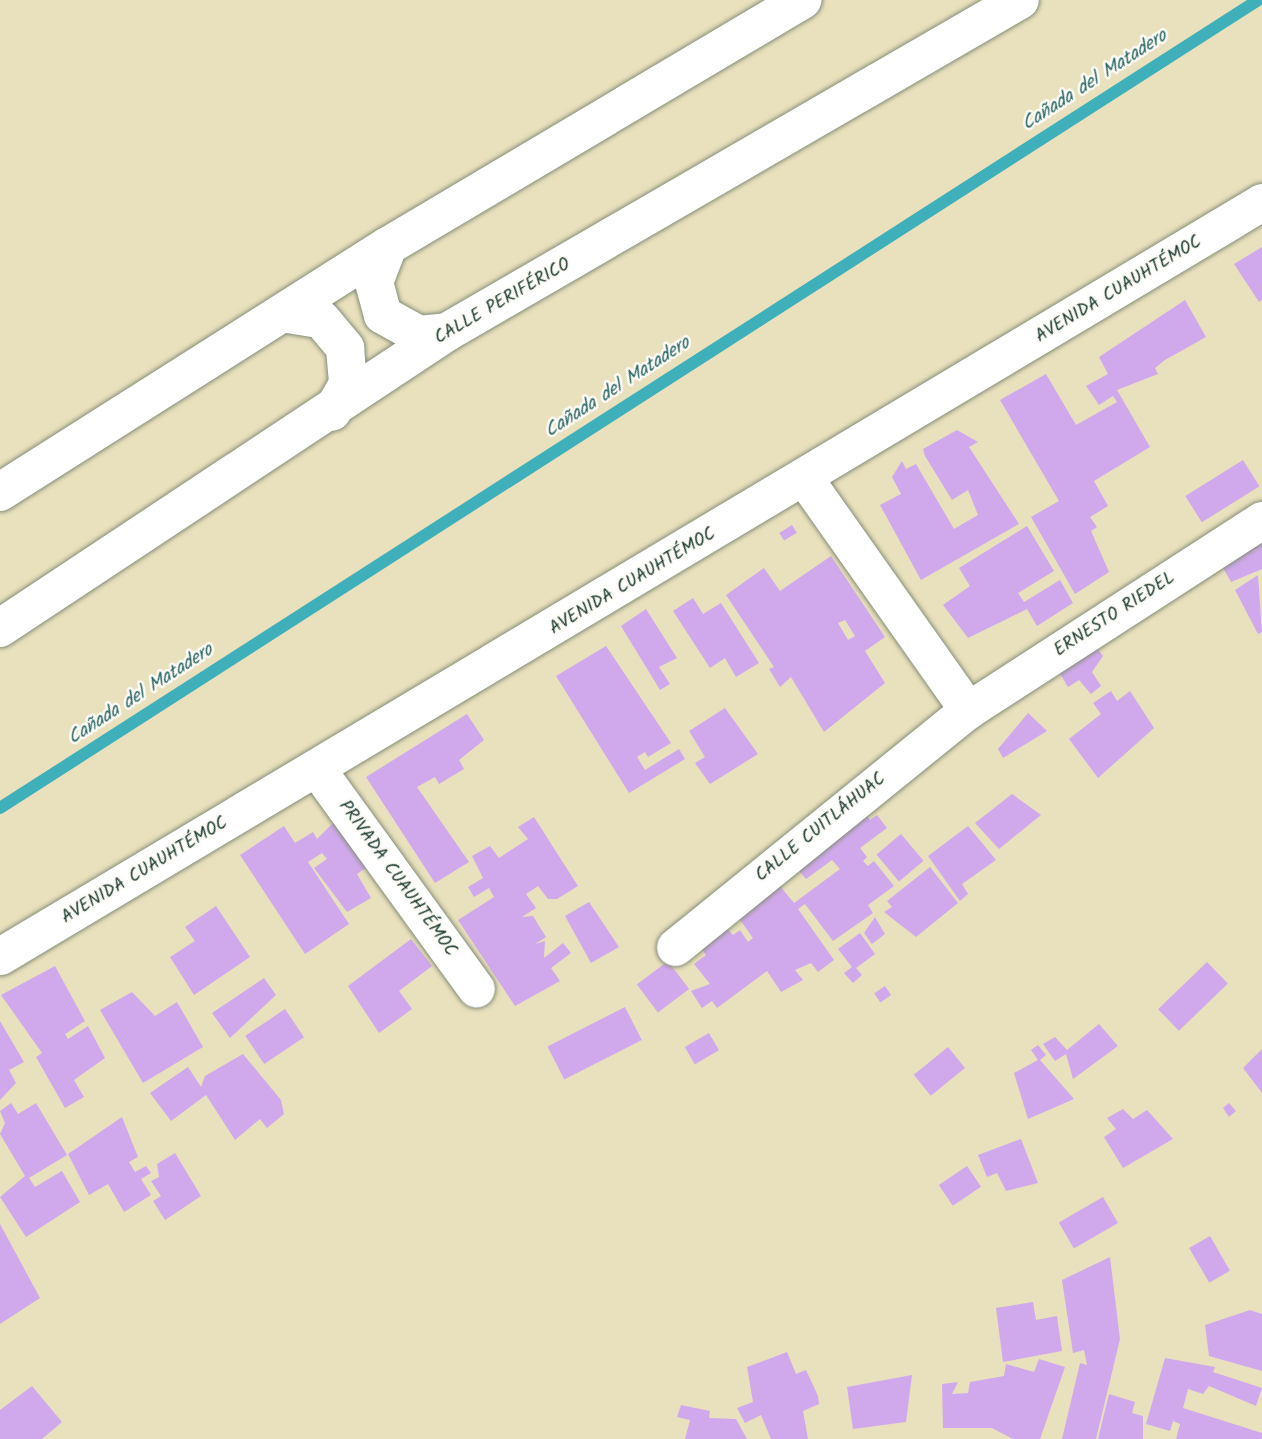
<!DOCTYPE html>
<meta charset="utf-8">
<style>
body{margin:0}
#map{position:relative;width:1262px;height:1439px;overflow:hidden;background:#e9e0bd;font-family:Kalam,sans-serif}
div>[style]{position:absolute}
.stream>*{height:12px;margin:-6px;padding:0 6px;transform-origin:6px;border-radius:6px;background:#3fb0b9}
.building>*{inset:0;background:#d0a9ec;transform-origin:0 0}
.roads{filter:drop-shadow(0 0 2px #848e78) drop-shadow(0 0 2px #848e78)}
.minor>*{height:37px;margin:-18.5px;padding:0 18.5px;transform-origin:18.5px;border-radius:18.5px;background:#fff}
.trunk>*{height:38px;margin:-19px;padding:0 19px;transform-origin:19px;border-radius:19px;background:#fff}
span{translate:-50% -50%;white-space:nowrap;text-align:center;line-height:1.15;-webkit-text-stroke:5px #fdfcf7;paint-order:stroke}
.street-label{font-size:18px;color:#1f3d34}
.water-label{font-size:19px;color:#2a6563;font-style:italic}
</style>
<div id="map">
<div class="stream">
<div style="left:0;top:808px;width:1495px;rotate:-32.71deg"></div>
</div>
<div class="building">
<div style="clip-path:polygon(1262px 247px,1262px 300px,1259px 302px,1234px 264px)"></div>
<div style="clip-path:polygon(1185px 300px,1206px 337px,1165px 360px,1155px 368px,1158px 374px,1117px 390px,1150px 447px,1094px 481px,1108px 506px,1090px 517px,1097px 527px,1091px 531px,1109px 572px,1075px 594px,1031px 517px,1059px 501px,1000px 400px,1046px 374px,1076px 425px,1117px 402px,1113px 396px,1099px 405px,1086px 386px,1108px 374px,1099px 357px)"></div>
<div style="clip-path:polygon(957px 430px,978px 442px,969px 447px,1019px 524px,921px 580px,880px 505px,901px 494px,892px 477px,902px 461px,906px 469px,916px 464px,954px 529px,978px 515px,968px 490px,952px 500px,925px 456px,923px 449px)"></div>
<div style="left:1243px;top:460px;width:31px;height:68px;rotate:58deg"></div>
<div style="left:792px;top:525px;width:9px;height:15px;rotate:58deg"></div>
<div style="clip-path:polygon(1027px 526px,1054px 571px,1018px 593px,1024px 602px,1060px 580px,1073px 603px,1037px 626px,1027px 609px,968px 638px,943px 605px,970px 586px,959px 568px)"></div>
<div style="clip-path:polygon(1262px 537px,1262px 569px,1231px 582px,1218px 559px)"></div>
<div style="clip-path:polygon(evenodd,831px 556px,885px 637px,865px 651px,885px 683px,824px 732px,791px 677px,780px 687px,769px 669px,774px 667px,726px 595px,764px 568px,780px 591px,831px 556px,845px 620px,855px 636px,848px 640px,838px 623px,845px 620px)"></div>
<div style="clip-path:polygon(1258px 575px,1262px 632px,1258px 634px,1235px 590px)"></div>
<div style="clip-path:polygon(693px 598px,703px 614px,721px 603px,759px 663px,736px 677px,725px 658px,710px 668px,673px 611px)"></div>
<div style="clip-path:polygon(646px 609px,677px 658px,659px 667px,670px 684px,660px 690px,621px 626px)"></div>
<div style="clip-path:polygon(606px 646px,671px 743px,648px 757px,645px 752px,637px 757px,645px 770px,679px 749px,685px 759px,629px 793px,556px 676px)"></div>
<div style="clip-path:polygon(1097px 648px,1103px 656px,1092px 672px,1101px 686px,1091px 694px,1079px 680px,1068px 687px,1049px 655px)"></div>
<div style="clip-path:polygon(1111px 691px,1117px 701px,1130px 691px,1154px 728px,1098px 778px,1069px 739px,1101px 714px,1093px 703px)"></div>
<div style="clip-path:polygon(725px 708px,758px 754px,710px 784px,695px 763px,705px 757px,689px 731px)"></div>
<div style="clip-path:polygon(1028px 713px,1047px 731px,1003px 758px,998px 749px)"></div>
<div style="clip-path:polygon(467px 714px,484px 740px,459px 760px,464px 769px,439px 784px,435px 777px,417px 787px,469px 862px,435px 883px,366px 777px)"></div>
<div style="clip-path:polygon(1012px 794px,1041px 815px,999px 849px,975px 823px)"></div>
<div style="clip-path:polygon(866px 814px,870px 820px,877px 815px,887px 828px,860px 848px,867px 857px,863px 861px,868px 866px,874px 861px,894px 886px,868px 905px,873px 913px,833px 941px,805px 904px,798px 909px,834px 960px,818px 972px,811px 963px,795px 970px,803px 980px,781px 992px,767px 971px,717px 1008px,712px 1001px,702px 1008px,691px 991px,710px 984px,694px 964px,706px 955px,697px 943px,725px 926px,733px 935px,740px 930px,748px 942px,753px 938px,733px 910px,775px 880px,794px 903px,840px 869px,832px 860px,806px 879px,795px 866px)"></div>
<div style="clip-path:polygon(534px 817px,578px 886px,557px 899px,548px 899px,538px 886px,526px 894px,536px 908px,522px 917px,533px 916px,546px 937px,535px 944px,545px 941px,544px 958px,563px 943px,571px 953px,551px 968px,560px 981px,515px 1006px,458px 920px,494px 897px,489px 888px,474px 897px,468px 887px,483px 878px,472px 856px,490px 846px,499px 858px,528px 839px,518px 827px)"></div>
<div style="clip-path:polygon(338px 818px,369px 866px,357px 874px,371px 898px,347px 912px,314px 868px,327px 859px,322px 853px,308px 862px,349px 924px,305px 954px,240px 855px,284px 826px,295px 843px,313px 832px,317px 839px)"></div>
<div style="clip-path:polygon(968px 826px,996px 860px,962px 884px,968px 894px,960px 901px,928px 856px)"></div>
<div style="left:901px;top:834px;width:35px;height:32px;rotate:50deg"></div>
<div style="clip-path:polygon(930px 867px,958px 903px,916px 937px,884px 912px,892px 907px,887px 901px)"></div>
<div style="clip-path:polygon(589px 902px,619px 947px,591px 963px,565px 916px)"></div>
<div style="clip-path:polygon(216px 906px,250px 957px,194px 995px,170px 957px,195px 941px,185px 927px)"></div>
<div style="clip-path:polygon(875px 917px,885px 934px,872px 944px,864px 933px)"></div>
<div style="clip-path:polygon(860px 933px,875px 954px,856px 968px,862px 975px,853px 983px,844px 973px,852px 967px,838px 949px)"></div>
<div style="clip-path:polygon(411px 939px,432px 966px,399px 991px,412px 1009px,379px 1033px,348px 986px)"></div>
<div style="left:668px;top:961px;width:35px;height:39px;rotate:53deg"></div>
<div style="left:1207px;top:962px;width:30px;height:68px;rotate:46deg"></div>
<div style="clip-path:polygon(55px 966px,85px 1021px,65px 1034px,68px 1039px,88px 1026px,105px 1058px,74px 1080px,84px 1097px,65px 1108px,36px 1057px,42px 1053px,1px 995px)"></div>
<div style="clip-path:polygon(264px 978px,276px 995px,230px 1038px,212px 1013px)"></div>
<div style="left:885px;top:986px;width:11px;height:13px;rotate:56deg"></div>
<div style="clip-path:polygon(132px 992px,155px 1016px,177px 1002px,203px 1047px,143px 1083px,100px 1010px)"></div>
<div style="left:625px;top:1007px;width:37px;height:87px;rotate:63deg"></div>
<div style="left:285px;top:1009px;width:34px;height:48px;rotate:56deg"></div>
<div style="clip-path:polygon(0 1021px,24px 1062px,9px 1070px,16px 1083px,0 1100px)"></div>
<div style="clip-path:polygon(1099px 1024px,1118px 1046px,1073px 1079px,1066px 1054px,1055px 1061px,1043px 1044px,1055px 1037px,1067px 1050px)"></div>
<div style="left:709px;top:1033px;width:20px;height:28px;rotate:60deg"></div>
<div style="clip-path:polygon(1038px 1045px,1046px 1055px,1040px 1060px,1074px 1099px,1028px 1119px,1014px 1073px,1038px 1060px,1031px 1050px)"></div>
<div style="left:948px;top:1047px;width:27px;height:44px;rotate:51deg"></div>
<div style="clip-path:polygon(1262px 1049px,1262px 1093px,1243px 1068px)"></div>
<div style="clip-path:polygon(243px 1054px,281px 1100px,284px 1114px,267px 1128px,260px 1119px,235px 1140px,206px 1095px,171px 1121px,150px 1093px,188px 1067px,201px 1087px,205px 1076px)"></div>
<div style="clip-path:polygon(11px 1103px,18px 1114px,36px 1103px,67px 1155px,29px 1178px,35px 1187px,62px 1171px,80px 1202px,26px 1237px,0 1197px,25px 1176px,0 1134px,5px 1123px,0 1111px)"></div>
<div style="clip-path:polygon(1229px 1103px,1236px 1111px,1229px 1117px,1223px 1108px)"></div>
<div style="clip-path:polygon(1123px 1109px,1133px 1119px,1147px 1110px,1173px 1139px,1123px 1168px,1104px 1137px,1116px 1129px,1107px 1118px)"></div>
<div style="clip-path:polygon(122px 1117px,138px 1157px,129px 1162px,135px 1172px,146px 1166px,151px 1173px,141px 1179px,151px 1195px,124px 1212px,108px 1184px,89px 1195px,68px 1154px)"></div>
<div style="clip-path:polygon(1021px 1139px,1038px 1183px,1006px 1191px,997px 1173px,987px 1177px,978px 1155px)"></div>
<div style="clip-path:polygon(175px 1153px,201px 1196px,165px 1220px,153px 1201px,161px 1196px,151px 1181px,159px 1177px,157px 1164px)"></div>
<div style="left:967px;top:1166px;width:25px;height:34px;rotate:56deg"></div>
<div style="left:1103px;top:1197px;width:30px;height:51px;rotate:60deg"></div>
<div style="clip-path:polygon(0 1224px,40px 1298px,0 1324px)"></div>
<div style="left:1210px;top:1236px;width:40px;height:24px;rotate:60deg"></div>
<div style="clip-path:polygon(1110px 1257px,1120px 1339px,1096px 1439px,1062px 1439px,1080px 1363px,1087px 1365px,1084px 1350px,1073px 1353px,1062px 1280px)"></div>
<div style="clip-path:polygon(1033px 1302px,1036px 1320px,1057px 1316px,1062px 1351px,1003px 1362px,996px 1308px)"></div>
<div style="clip-path:polygon(1250px 1310px,1262px 1314px,1262px 1371px,1209px 1356px,1205px 1325px)"></div>
<div style="clip-path:polygon(787px 1352px,796px 1374px,806px 1370px,818px 1396px,819px 1404px,803px 1411px,808px 1439px,771px 1439px,761px 1415px,745px 1423px,737px 1408px,753px 1402px,747px 1367px)"></div>
<div style="clip-path:polygon(1165px 1358px,1215px 1367px,1213px 1372px,1262px 1388px,1256px 1406px,1209px 1386px,1203px 1394px,1188px 1389px,1183px 1408px,1262px 1433px,1262px 1439px,1176px 1439px,1180px 1424px,1173px 1421px,1170px 1431px,1146px 1424px)"></div>
<div style="clip-path:polygon(1039px 1359px,1065px 1367px,1040px 1439px,1013px 1439px,992px 1428px,943px 1428px,942px 1384px,958px 1382px,952px 1394px,968px 1393px,970px 1382px,1004px 1376px,1006px 1364px,1034px 1372px)"></div>
<div style="clip-path:polygon(912px 1375px,906px 1422px,853px 1429px,847px 1387px)"></div>
<div style="clip-path:polygon(32px 1386px,62px 1422px,42px 1439px,0 1439px,0 1410px)"></div>
<div style="clip-path:polygon(1109px 1394px,1135px 1402px,1132px 1413px,1143px 1416px,1143px 1439px,1098px 1439px)"></div>
<div style="clip-path:polygon(681px 1405px,710px 1411px,709px 1418px,736px 1419px,747px 1439px,685px 1439px,690px 1420px,677px 1417px)"></div>
</div>
<div class="roads">
<div class="minor">
<div style="left:805px;top:479px;width:283px;rotate:54.8deg"></div>
<div style="left:317px;top:769px;width:271px;rotate:54.1deg"></div>
<div style="left:675px;top:947px;width:377px;rotate:-39deg"></div>
<div style="left:968px;top:710px;width:350px;rotate:-32.9deg"></div>
<div style="left:0;top:956px;width:1470px;rotate:-30.86deg"></div>
</div>
<div class="trunk">
<div style="left:388px;top:246px;width:39px;rotate:111deg"></div>
<div style="left:374px;top:282px;width:34px;rotate:75deg"></div>
<div style="left:383px;top:315px;width:41px;rotate:29.1deg"></div>
<div style="left:419px;top:335px;width:28px;rotate:-6deg"></div>
<div style="left:288px;top:314px;width:33px;rotate:9deg"></div>
<div style="left:321px;top:319px;width:38px;rotate:50deg"></div>
<div style="left:345px;top:348px;width:36px;rotate:85deg"></div>
<div style="left:348px;top:384px;width:32px;rotate:120deg"></div>
<div style="left:0;top:492px;width:459px;rotate:-32.4deg"></div>
<div style="left:388px;top:246px;width:482px;rotate:-30.7deg"></div>
<div style="left:0;top:628px;width:536px;rotate:-33.51deg"></div>
<div style="left:447px;top:332px;width:662px;rotate:-30.09deg"></div>
</div>
</div>
<div class="street-label">
<span style="left:1119px;top:290px;rotate:-31deg">AVENIDA CUAUHTÉMOC</span>
<span style="left:503px;top:302px;rotate:-30deg">CALLE PERIFÉRICO</span>
<span style="left:633px;top:582px;rotate:-31deg">AVENIDA CUAUHTÉMOC</span>
<span style="left:1115px;top:615px;rotate:-33deg">ERNESTO RIEDEL</span>
<span style="left:821px;top:828px;rotate:-39deg">CALLE CUITLÁHUAC</span>
<span style="left:145px;top:871px;rotate:-31deg">AVENIDA CUAUHTÉMOC</span>
<span style="left:397px;top:879px;rotate:54deg">PRIVADA CUAUHTÉMOC</span>
</div>
<div class="water-label">
<span style="left:1095px;top:81px;rotate:-33deg">Cañada del Matadero</span>
<span style="left:618px;top:388px;rotate:-33deg">Cañada del Matadero</span>
<span style="left:141px;top:695px;rotate:-33deg">Cañada del Matadero</span>
</div>
</div>
